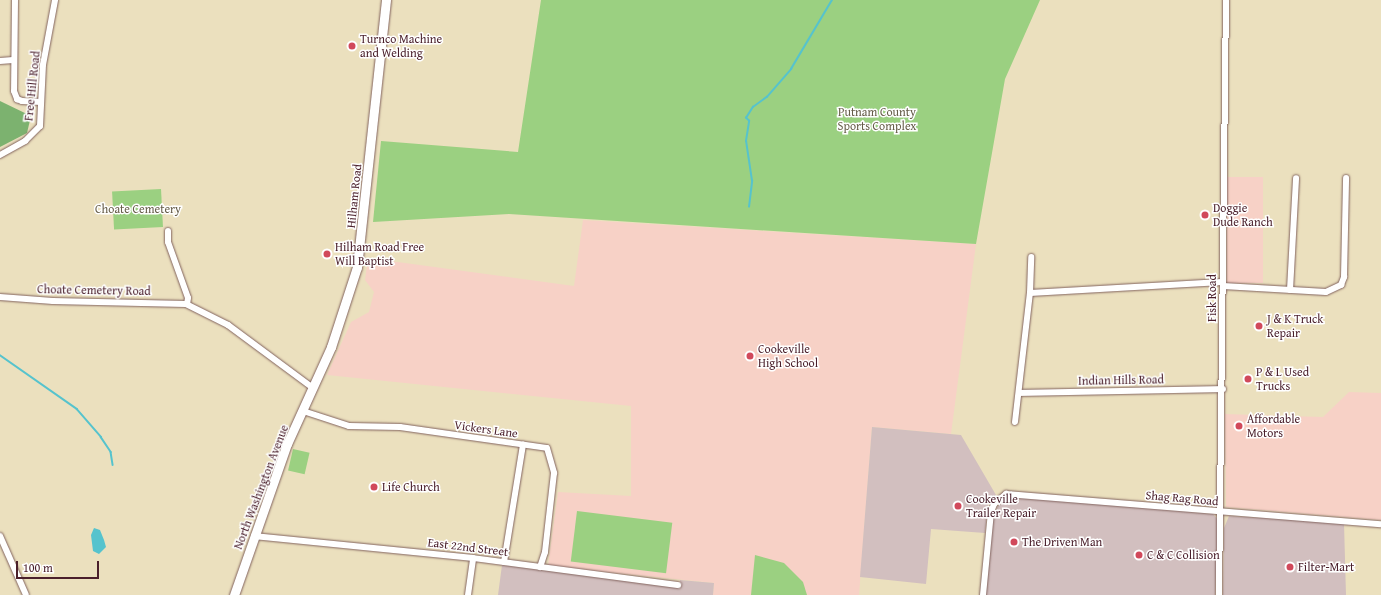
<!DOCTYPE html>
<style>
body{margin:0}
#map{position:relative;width:1381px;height:595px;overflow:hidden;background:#ebe0be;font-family:"Gentium Book Plus",serif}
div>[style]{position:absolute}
.built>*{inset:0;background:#f7d1c6;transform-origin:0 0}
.industrial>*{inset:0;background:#d2bfbf}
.green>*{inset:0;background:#9bd081;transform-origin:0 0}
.forest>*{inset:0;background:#7cb26f}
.water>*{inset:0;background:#56c3cd}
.stream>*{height:1.5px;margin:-0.75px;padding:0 0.75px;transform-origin:0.75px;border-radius:0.75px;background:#56c3cd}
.roads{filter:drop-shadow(0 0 1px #82635e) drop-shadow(0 0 1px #82635e)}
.street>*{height:6px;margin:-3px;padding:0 3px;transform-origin:3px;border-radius:3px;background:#fff}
.secondary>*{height:9px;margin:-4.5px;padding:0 4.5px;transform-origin:4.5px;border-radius:4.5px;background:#fff}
.dots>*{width:11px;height:11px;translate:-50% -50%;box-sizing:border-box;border:2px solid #fff;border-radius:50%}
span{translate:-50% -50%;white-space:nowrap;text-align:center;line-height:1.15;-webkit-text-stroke:3px #fff;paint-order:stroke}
.poi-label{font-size:12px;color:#4a1f2b}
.left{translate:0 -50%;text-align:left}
.street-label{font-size:12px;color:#4a1f2b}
.park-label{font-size:12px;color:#665d49}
.scale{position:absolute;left:16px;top:561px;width:83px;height:18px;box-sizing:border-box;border:2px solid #4a1f2b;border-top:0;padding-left:5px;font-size:12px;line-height:14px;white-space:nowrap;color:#4a1f2b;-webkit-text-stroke:3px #fff;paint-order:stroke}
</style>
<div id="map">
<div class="built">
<div style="left:1227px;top:177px;width:36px;height:106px"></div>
<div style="clip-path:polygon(583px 220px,976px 244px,951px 434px,872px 427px,859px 595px,713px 595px,714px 583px,548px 566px,558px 492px,631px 496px,631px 406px,327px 375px,351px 322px,369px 312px,374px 292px,365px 280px,368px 258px,574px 286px)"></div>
<div style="clip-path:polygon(1349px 392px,1381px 393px,1381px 520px,1226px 507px,1225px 414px,1323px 417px)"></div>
</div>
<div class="industrial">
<div style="clip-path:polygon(872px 427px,961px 435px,996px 495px,988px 504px,985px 533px,931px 529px,926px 584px,860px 577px)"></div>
<div style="clip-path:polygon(1011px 496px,1213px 514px,1218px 520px,1215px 595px,985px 595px,992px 517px,998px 506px)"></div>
<div style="clip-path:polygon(1229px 516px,1344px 523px,1346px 595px,1223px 595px,1224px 528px)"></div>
<div style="clip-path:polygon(502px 565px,679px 588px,680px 580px,714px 583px,713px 595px,498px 595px)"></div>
</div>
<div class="green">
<div style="clip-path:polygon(541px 0,1040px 0,1005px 79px,976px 244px,509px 214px,373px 222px,381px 141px,518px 152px)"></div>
<div style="left:161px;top:189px;width:38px;height:49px;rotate:87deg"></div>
<div style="left:293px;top:449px;width:17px;height:22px;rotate:13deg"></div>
<div style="left:577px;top:511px;width:96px;height:51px;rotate:7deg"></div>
<div style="clip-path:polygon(755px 555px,784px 563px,803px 582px,807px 595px,751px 595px)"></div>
</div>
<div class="forest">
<div style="clip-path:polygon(0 101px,31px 116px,27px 133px,0 147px)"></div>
</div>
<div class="water">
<div style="clip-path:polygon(94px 528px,100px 530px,104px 540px,106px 547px,99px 554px,93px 551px,91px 535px)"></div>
</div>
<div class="stream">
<div style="left:749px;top:207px;width:26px;rotate:-83deg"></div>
<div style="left:752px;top:181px;width:40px;rotate:-98.5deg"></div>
<div style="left:746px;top:141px;width:20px;rotate:-81deg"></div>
<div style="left:749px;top:121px;width:4px;rotate:-135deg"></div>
<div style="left:746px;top:118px;width:13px;rotate:-58deg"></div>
<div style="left:753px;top:107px;width:17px;rotate:-36deg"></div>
<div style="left:767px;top:97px;width:37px;rotate:-49deg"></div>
<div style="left:791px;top:69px;width:80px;rotate:-59.3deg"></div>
<div style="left:0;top:355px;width:94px;rotate:35deg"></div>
<div style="left:77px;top:409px;width:37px;rotate:49deg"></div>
<div style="left:101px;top:437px;width:18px;rotate:56deg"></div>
<div style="left:111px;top:452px;width:13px;rotate:81deg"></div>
</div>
<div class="roads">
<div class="street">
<div style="left:15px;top:0;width:91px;rotate:90.6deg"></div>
<div style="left:14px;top:91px;width:9px;rotate:69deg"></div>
<div style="left:17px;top:99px;width:5px;rotate:22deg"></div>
<div style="left:22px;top:101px;width:19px;rotate:3deg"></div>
<div style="left:0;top:61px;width:13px;rotate:-4deg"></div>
<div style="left:0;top:155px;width:29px;rotate:-29deg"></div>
<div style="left:25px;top:141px;width:21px;rotate:-45deg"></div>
<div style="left:40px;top:126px;width:61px;rotate:-87.2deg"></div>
<div style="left:43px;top:65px;width:66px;rotate:-79.5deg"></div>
<div style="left:168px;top:231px;width:11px;rotate:90deg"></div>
<div style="left:168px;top:242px;width:59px;rotate:70.3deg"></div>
<div style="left:188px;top:298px;width:6px;rotate:99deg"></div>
<div style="left:1223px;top:286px;width:103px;rotate:3.3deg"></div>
<div style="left:1326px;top:292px;width:17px;rotate:-25deg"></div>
<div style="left:1341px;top:285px;width:9px;rotate:-69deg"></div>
<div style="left:1344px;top:277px;width:99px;rotate:-88.8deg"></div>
<div style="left:1290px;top:290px;width:112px;rotate:-86.9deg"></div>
<div style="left:1030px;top:293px;width:192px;rotate:-3.3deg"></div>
<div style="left:0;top:297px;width:53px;rotate:4.3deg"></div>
<div style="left:53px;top:301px;width:133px;rotate:1.3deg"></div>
<div style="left:186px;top:304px;width:47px;rotate:26.6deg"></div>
<div style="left:228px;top:325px;width:106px;rotate:36.5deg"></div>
<div style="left:1020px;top:393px;width:203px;rotate:-1.1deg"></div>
<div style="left:303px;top:411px;width:48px;rotate:18.1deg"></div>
<div style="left:349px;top:426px;width:51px;rotate:1.1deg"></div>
<div style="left:400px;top:427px;width:148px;rotate:8.1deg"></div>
<div style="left:547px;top:448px;width:26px;rotate:74deg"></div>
<div style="left:554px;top:473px;width:80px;rotate:96.5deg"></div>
<div style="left:545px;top:552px;width:16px;rotate:108deg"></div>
<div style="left:1015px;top:422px;width:130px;rotate:-83.4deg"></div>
<div style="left:1030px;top:293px;width:36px;rotate:-88deg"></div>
<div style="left:0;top:536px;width:64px;rotate:66.2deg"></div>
<div style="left:254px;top:536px;width:220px;rotate:5.7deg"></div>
<div style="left:473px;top:558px;width:207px;rotate:7.5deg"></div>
<div style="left:504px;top:562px;width:119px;rotate:-80.8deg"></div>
<div style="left:468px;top:595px;width:37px;rotate:-82deg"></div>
<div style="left:983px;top:595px;width:83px;rotate:-84.5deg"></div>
<div style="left:991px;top:512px;width:9px;rotate:-69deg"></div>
<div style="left:994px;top:504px;width:16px;rotate:-40deg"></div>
<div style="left:1006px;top:494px;width:376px;rotate:4.6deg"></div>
<div style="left:1219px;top:595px;width:595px;rotate:-89.33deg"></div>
</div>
<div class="secondary">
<div style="left:234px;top:595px;width:160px;rotate:-70.7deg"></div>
<div style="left:287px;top:444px;width:107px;rotate:-65.6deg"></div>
<div style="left:331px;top:347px;width:84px;rotate:-72deg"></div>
<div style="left:357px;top:267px;width:269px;rotate:-83.8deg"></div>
</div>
</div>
<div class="dots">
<div style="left:352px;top:46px;background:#d1495b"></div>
<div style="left:1205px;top:215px;background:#d1495b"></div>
<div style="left:327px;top:254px;background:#d1495b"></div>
<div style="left:1259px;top:326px;background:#d1495b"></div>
<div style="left:750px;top:356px;background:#d1495b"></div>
<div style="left:1248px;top:379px;background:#d1495b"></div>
<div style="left:1239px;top:426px;background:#d1495b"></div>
<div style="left:374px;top:487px;background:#d1495b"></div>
<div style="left:958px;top:506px;background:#d1495b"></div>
<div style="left:1014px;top:542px;background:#d1495b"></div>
<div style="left:1139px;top:555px;background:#d1495b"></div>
<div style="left:1290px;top:567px;background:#d1495b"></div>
</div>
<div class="poi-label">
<span class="left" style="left:360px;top:46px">Turnco Machine<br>and Welding</span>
<span class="left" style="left:1213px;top:215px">Doggie<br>Dude Ranch</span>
<span class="left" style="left:335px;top:254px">Hilham Road Free<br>Will Baptist</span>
<span class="left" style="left:1267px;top:326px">J &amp; K Truck<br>Repair</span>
<span class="left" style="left:758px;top:356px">Cookeville<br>High School</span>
<span class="left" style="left:1256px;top:379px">P &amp; L Used<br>Trucks</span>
<span class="left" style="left:1247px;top:426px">Affordable<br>Motors</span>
<span class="left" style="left:382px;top:487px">Life Church</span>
<span class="left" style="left:966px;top:506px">Cookeville<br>Trailer Repair</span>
<span class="left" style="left:1022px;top:542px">The Driven Man</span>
<span class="left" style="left:1147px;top:555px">C &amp; C Collision</span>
<span class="left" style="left:1298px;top:567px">Filter-Mart</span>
</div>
<div class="street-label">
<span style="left:32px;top:86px;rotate:-84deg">Free Hill Road</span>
<span style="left:354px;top:196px;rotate:-84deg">Hilham Road</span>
<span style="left:94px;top:290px;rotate:1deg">Choate Cemetery Road</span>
<span style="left:1212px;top:298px;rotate:-90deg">Fisk Road</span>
<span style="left:1121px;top:380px;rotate:-1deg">Indian Hills Road</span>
<span style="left:486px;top:429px;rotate:8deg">Vickers Lane</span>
<span style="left:261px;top:487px;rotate:-69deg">North Washington Avenue</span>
<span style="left:1182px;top:498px;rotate:5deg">Shag Rag Road</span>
<span style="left:468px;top:547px;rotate:7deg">East 22nd Street</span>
</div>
<div class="park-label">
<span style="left:877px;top:119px">Putnam County<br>Sports Complex</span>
<span style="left:138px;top:209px">Choate Cemetery</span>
</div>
<div class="scale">100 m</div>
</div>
